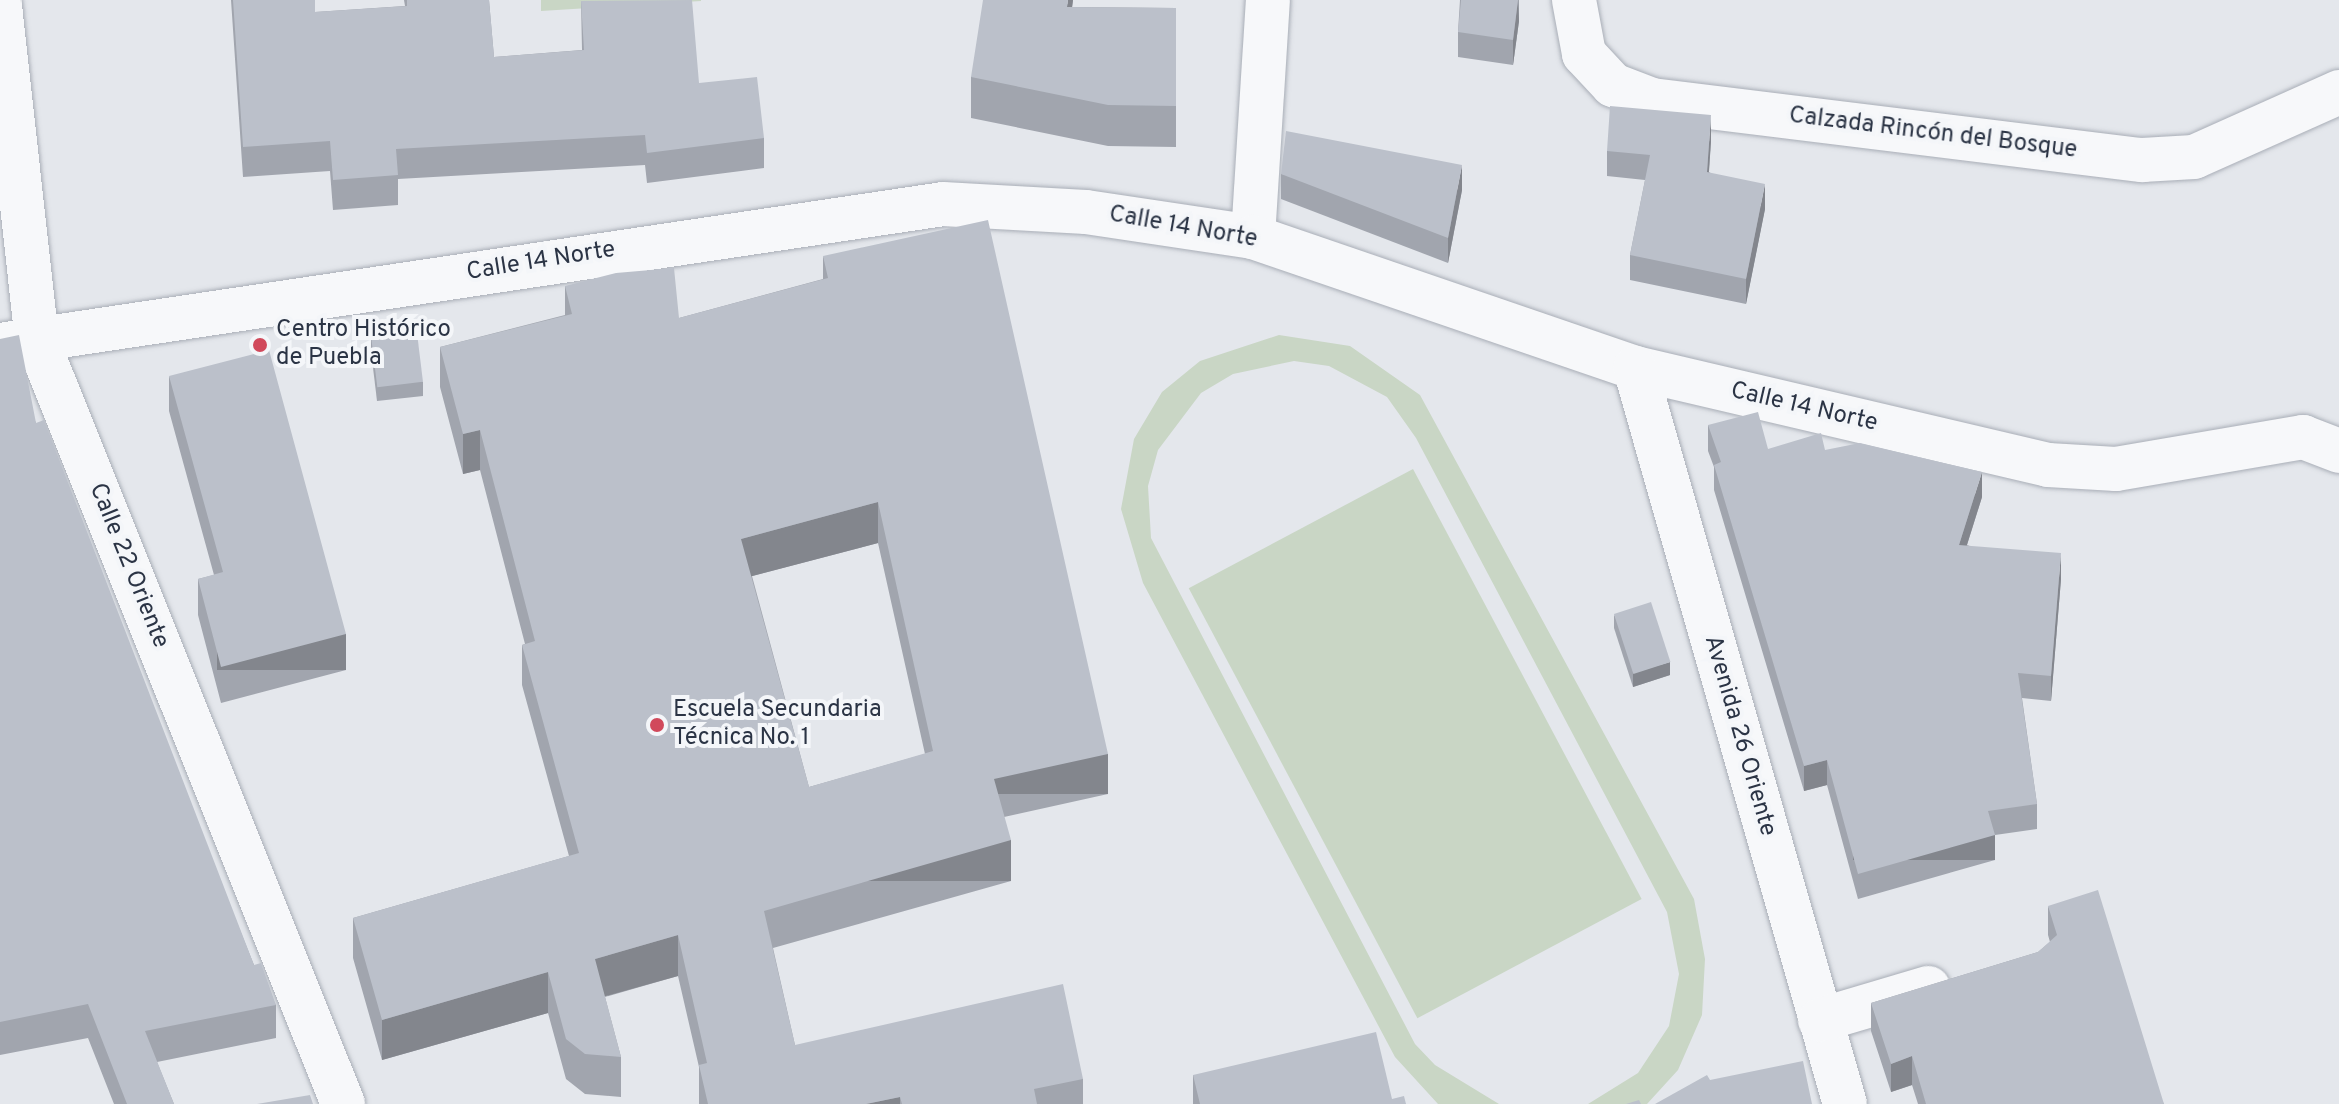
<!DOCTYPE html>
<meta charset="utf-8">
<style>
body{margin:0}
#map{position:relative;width:2339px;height:1104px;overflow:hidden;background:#e4e7ec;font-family:Overpass,sans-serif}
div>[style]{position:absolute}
.green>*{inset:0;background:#c9d6c5;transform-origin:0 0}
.roads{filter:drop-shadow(0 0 2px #a9aeb7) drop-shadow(0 0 2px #a9aeb7)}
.minor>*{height:44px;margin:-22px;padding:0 22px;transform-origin:22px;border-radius:22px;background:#f7f8fa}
.wall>*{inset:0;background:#a1a5ae}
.shaded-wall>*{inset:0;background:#83868d;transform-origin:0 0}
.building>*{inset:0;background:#bbc0ca;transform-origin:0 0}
.dots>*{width:22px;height:22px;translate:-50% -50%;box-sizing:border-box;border:4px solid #f4f6f9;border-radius:50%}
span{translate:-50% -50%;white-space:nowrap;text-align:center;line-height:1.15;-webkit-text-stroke:8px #f4f6f9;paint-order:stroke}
.street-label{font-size:24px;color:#2b3445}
.poi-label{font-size:24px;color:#2b3445}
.left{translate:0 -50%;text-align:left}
</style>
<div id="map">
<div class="green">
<div style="clip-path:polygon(541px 0,701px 0,701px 1px,541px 11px)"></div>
<div style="clip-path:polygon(1279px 335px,1350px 346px,1420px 395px,1694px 899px,1705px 959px,1702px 1015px,1678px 1070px,1647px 1104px,1588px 1104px,1638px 1073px,1669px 1026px,1679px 974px,1667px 912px,1416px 438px,1387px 397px,1329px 366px,1294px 361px,1233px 374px,1201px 393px,1158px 450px,1148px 486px,1151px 538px,1415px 1044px,1435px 1065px,1499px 1104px,1438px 1104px,1395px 1057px,1143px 583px,1121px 509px,1134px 439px,1162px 392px,1200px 361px)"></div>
<div style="left:1413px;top:469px;width:487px;height:254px;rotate:62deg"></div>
</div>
<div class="roads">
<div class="minor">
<div style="left:1574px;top:0;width:55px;rotate:79.5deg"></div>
<div style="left:1584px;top:54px;width:42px;rotate:46.9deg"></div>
<div style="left:1613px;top:85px;width:42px;rotate:21deg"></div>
<div style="left:1652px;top:100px;width:494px;rotate:7deg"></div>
<div style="left:2142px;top:160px;width:52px;rotate:-3.3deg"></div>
<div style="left:2194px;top:157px;width:159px;rotate:-24.1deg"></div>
<div style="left:0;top:6px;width:336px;rotate:83.7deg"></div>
<div style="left:37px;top:340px;width:823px;rotate:68.17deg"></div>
<div style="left:1253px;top:237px;width:237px;rotate:-86.4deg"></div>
<div style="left:0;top:345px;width:953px;rotate:-8.5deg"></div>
<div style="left:943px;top:204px;width:143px;rotate:3.2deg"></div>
<div style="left:1086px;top:212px;width:169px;rotate:8.5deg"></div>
<div style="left:1253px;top:237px;width:404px;rotate:18.9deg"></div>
<div style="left:1635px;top:368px;width:424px;rotate:13.2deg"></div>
<div style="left:2048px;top:465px;width:68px;rotate:3.4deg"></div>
<div style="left:2116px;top:469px;width:190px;rotate:-9.7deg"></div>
<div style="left:2303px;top:437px;width:39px;rotate:21deg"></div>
<div style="left:1635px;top:368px;width:765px;rotate:74.08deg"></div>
<div style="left:1820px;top:1020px;width:113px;rotate:-16.5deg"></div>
</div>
</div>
<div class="wall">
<div style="clip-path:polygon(231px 0,315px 0,315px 12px,405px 6px,404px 0,489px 0,494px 57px,582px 50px,581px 1px,699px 83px,764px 138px,764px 168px,647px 183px,645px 165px,398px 179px,398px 205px,333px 210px,330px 171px,243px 177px)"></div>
<div style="clip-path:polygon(1073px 0,1072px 7px,1176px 8px,1176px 147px,1108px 146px,971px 118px,971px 77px)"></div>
<div style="clip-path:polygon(1460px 0,1519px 0,1519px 21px,1513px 65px,1458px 57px,1458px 32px)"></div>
<div style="clip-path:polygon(1711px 141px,1709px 172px,1765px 209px,1746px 304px,1630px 280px,1630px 255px,1645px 180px,1607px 176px,1607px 151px)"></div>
<div style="clip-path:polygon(1281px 174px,1462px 190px,1448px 263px,1281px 199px)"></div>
<div style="clip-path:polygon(evenodd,823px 256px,1108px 794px,1004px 817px,1011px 881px,773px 948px,795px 1045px,1083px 1079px,1083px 1104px,699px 1104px,699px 1067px,678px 976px,605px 997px,621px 1057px,621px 1097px,585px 1094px,566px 1079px,548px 1013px,382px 1060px,353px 958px,353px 918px,569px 856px,522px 685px,522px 645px,525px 644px,480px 470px,463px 474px,440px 387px,440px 347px,565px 315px,565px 286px,679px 318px,823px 279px,823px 256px,878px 543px,925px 754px,809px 787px,752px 576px,878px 543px)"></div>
<div style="clip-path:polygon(371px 338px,423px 382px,423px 396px,377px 401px,371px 351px)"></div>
<div style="clip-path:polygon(0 339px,36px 423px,254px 965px,276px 1005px,276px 1038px,157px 1062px,174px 1104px,114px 1104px,88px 1038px,0 1055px)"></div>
<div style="clip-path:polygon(169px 376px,346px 670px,221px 703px,198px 615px,198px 579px,214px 575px,169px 411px)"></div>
<div style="clip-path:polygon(1708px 425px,1768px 449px,1825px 450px,1982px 497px,1967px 545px,2061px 579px,2051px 701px,2022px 698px,2037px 804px,2037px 829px,1995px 835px,1995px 860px,1858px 899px,1827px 785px,1804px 791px,1714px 490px,1714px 467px,1708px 451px)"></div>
<div style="clip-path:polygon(1614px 615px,1670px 675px,1633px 687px,1614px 628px)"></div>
<div style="clip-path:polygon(2048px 906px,2164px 1104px,1918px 1104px,1912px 1085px,1891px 1092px,1871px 1031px,1871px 1003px,2038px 952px,2050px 942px,2048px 935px)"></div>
<div style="clip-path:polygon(1193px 1075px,1392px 1099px,1406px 1104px,1193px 1104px)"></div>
</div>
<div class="shaded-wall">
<div style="clip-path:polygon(1068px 0,1073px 0,1067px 48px,1067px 7px)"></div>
<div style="clip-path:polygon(1518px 0,1519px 21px,1513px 65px,1513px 40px)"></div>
<div style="clip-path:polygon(1711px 115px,1711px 141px,1707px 197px,1707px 172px)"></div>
<div style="clip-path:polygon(1462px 165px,1462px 190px,1448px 263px,1448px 238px)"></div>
<div style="clip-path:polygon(1765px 184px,1765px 209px,1746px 304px,1746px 279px)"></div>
<div style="clip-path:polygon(480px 430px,480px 470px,463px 474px,463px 434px)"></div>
<div style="clip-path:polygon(1982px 472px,1982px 497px,1959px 570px,1959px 545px)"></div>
<div style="clip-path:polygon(878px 502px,878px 543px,741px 579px,741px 539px)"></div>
<div style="clip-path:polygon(2061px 553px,2061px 579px,2051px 701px,2051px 676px)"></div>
<div style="left:346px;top:634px;width:36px;height:129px;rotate:90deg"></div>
<div style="clip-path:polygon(1670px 662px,1670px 675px,1633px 687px,1633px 673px)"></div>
<div style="left:1108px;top:754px;width:40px;height:117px;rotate:90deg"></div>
<div style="clip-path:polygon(1827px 760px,1827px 785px,1804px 791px,1804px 766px)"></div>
<div style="left:1995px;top:835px;width:25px;height:142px;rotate:90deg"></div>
<div style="left:1011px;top:840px;width:41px;height:257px;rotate:90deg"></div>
<div style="clip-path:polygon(678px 935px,678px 976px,595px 999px,595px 959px)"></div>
<div style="clip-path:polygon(548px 972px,548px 1013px,382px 1060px,382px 1020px)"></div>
<div style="clip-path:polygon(1912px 1056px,1912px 1085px,1891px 1092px,1891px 1064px)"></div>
<div style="clip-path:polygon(900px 1097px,900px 1104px,866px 1104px)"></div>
</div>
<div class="building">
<div style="clip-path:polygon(233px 0,315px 0,315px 12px,407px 6px,407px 0,489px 0,494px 57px,584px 50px,581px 1px,692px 0,699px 83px,757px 77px,764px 138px,647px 153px,645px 135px,396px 149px,398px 175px,333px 180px,330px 141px,243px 147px)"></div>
<div style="clip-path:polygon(983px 0,1068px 0,1067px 7px,1176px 8px,1176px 106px,1108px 105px,971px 77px)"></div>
<div style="clip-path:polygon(1461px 0,1518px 0,1513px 40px,1458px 32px)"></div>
<div style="clip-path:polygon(1610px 106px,1711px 115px,1707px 172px,1765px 184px,1746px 279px,1630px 255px,1650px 155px,1607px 151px)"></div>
<div style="clip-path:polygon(1286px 131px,1462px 165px,1448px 238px,1281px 174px)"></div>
<div style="clip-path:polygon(evenodd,988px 220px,1108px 754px,994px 779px,1011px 840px,764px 911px,795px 1045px,1063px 984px,1083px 1079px,1034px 1089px,1037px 1104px,902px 1104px,900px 1097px,866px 1104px,708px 1104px,699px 1065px,707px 1063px,678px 935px,595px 959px,621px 1057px,585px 1054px,566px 1039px,548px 972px,382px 1020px,353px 918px,579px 853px,522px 645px,535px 641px,480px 430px,463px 434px,440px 347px,572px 314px,565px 286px,616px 273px,674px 268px,679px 318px,828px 278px,823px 256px,988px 220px,878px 502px,933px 751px,809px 787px,741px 539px,878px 502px)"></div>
<div style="left:417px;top:333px;width:49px;height:46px;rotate:83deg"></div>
<div style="clip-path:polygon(19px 335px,36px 423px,44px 420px,254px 965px,261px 963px,276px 1005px,145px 1031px,174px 1104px,127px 1104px,88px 1004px,0 1022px,0 339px)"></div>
<div style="clip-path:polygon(269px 350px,346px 634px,221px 667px,198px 579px,223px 572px,169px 376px)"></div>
<div style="clip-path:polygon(1758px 412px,1768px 449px,1821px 433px,1825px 450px,1860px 443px,1982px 472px,1959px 545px,2061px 553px,2051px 676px,2018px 673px,2037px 804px,1988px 811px,1995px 835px,1858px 874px,1827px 760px,1804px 766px,1714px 465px,1721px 462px,1708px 425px)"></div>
<div style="left:1651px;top:602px;width:63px;height:39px;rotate:72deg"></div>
<div style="clip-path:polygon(2098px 890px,2164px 1104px,1926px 1104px,1912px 1056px,1891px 1064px,1871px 1003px,2038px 952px,2057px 935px,2048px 906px)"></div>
<div style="clip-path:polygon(1376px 1032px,1392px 1099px,1404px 1096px,1406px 1104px,1200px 1104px,1193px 1075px)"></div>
<div style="clip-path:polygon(1803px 1061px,1812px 1104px,1655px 1104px,1707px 1075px,1710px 1080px)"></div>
<div style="clip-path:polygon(310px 1095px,313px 1104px,257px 1104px)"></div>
<div style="clip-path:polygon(1639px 1100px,1641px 1104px,1626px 1104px)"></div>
</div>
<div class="dots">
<div style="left:260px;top:345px;background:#d1495b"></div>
<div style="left:657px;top:725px;background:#d1495b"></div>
</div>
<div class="street-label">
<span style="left:1933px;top:134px;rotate:7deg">Calzada Rincón del Bosque</span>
<span style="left:1183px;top:228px;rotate:10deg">Calle 14 Norte</span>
<span style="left:541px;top:262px;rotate:-9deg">Calle 14 Norte</span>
<span style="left:1804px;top:408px;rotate:13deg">Calle 14 Norte</span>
<span style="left:128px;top:566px;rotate:68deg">Calle 22 Oriente</span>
<span style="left:1739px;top:736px;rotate:74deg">Avenida 26 Oriente</span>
</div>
<div class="poi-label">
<span class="left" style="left:276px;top:345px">Centro Histórico<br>de Puebla</span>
<span class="left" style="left:673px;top:725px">Escuela Secundaria<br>Técnica No. 1</span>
</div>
</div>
